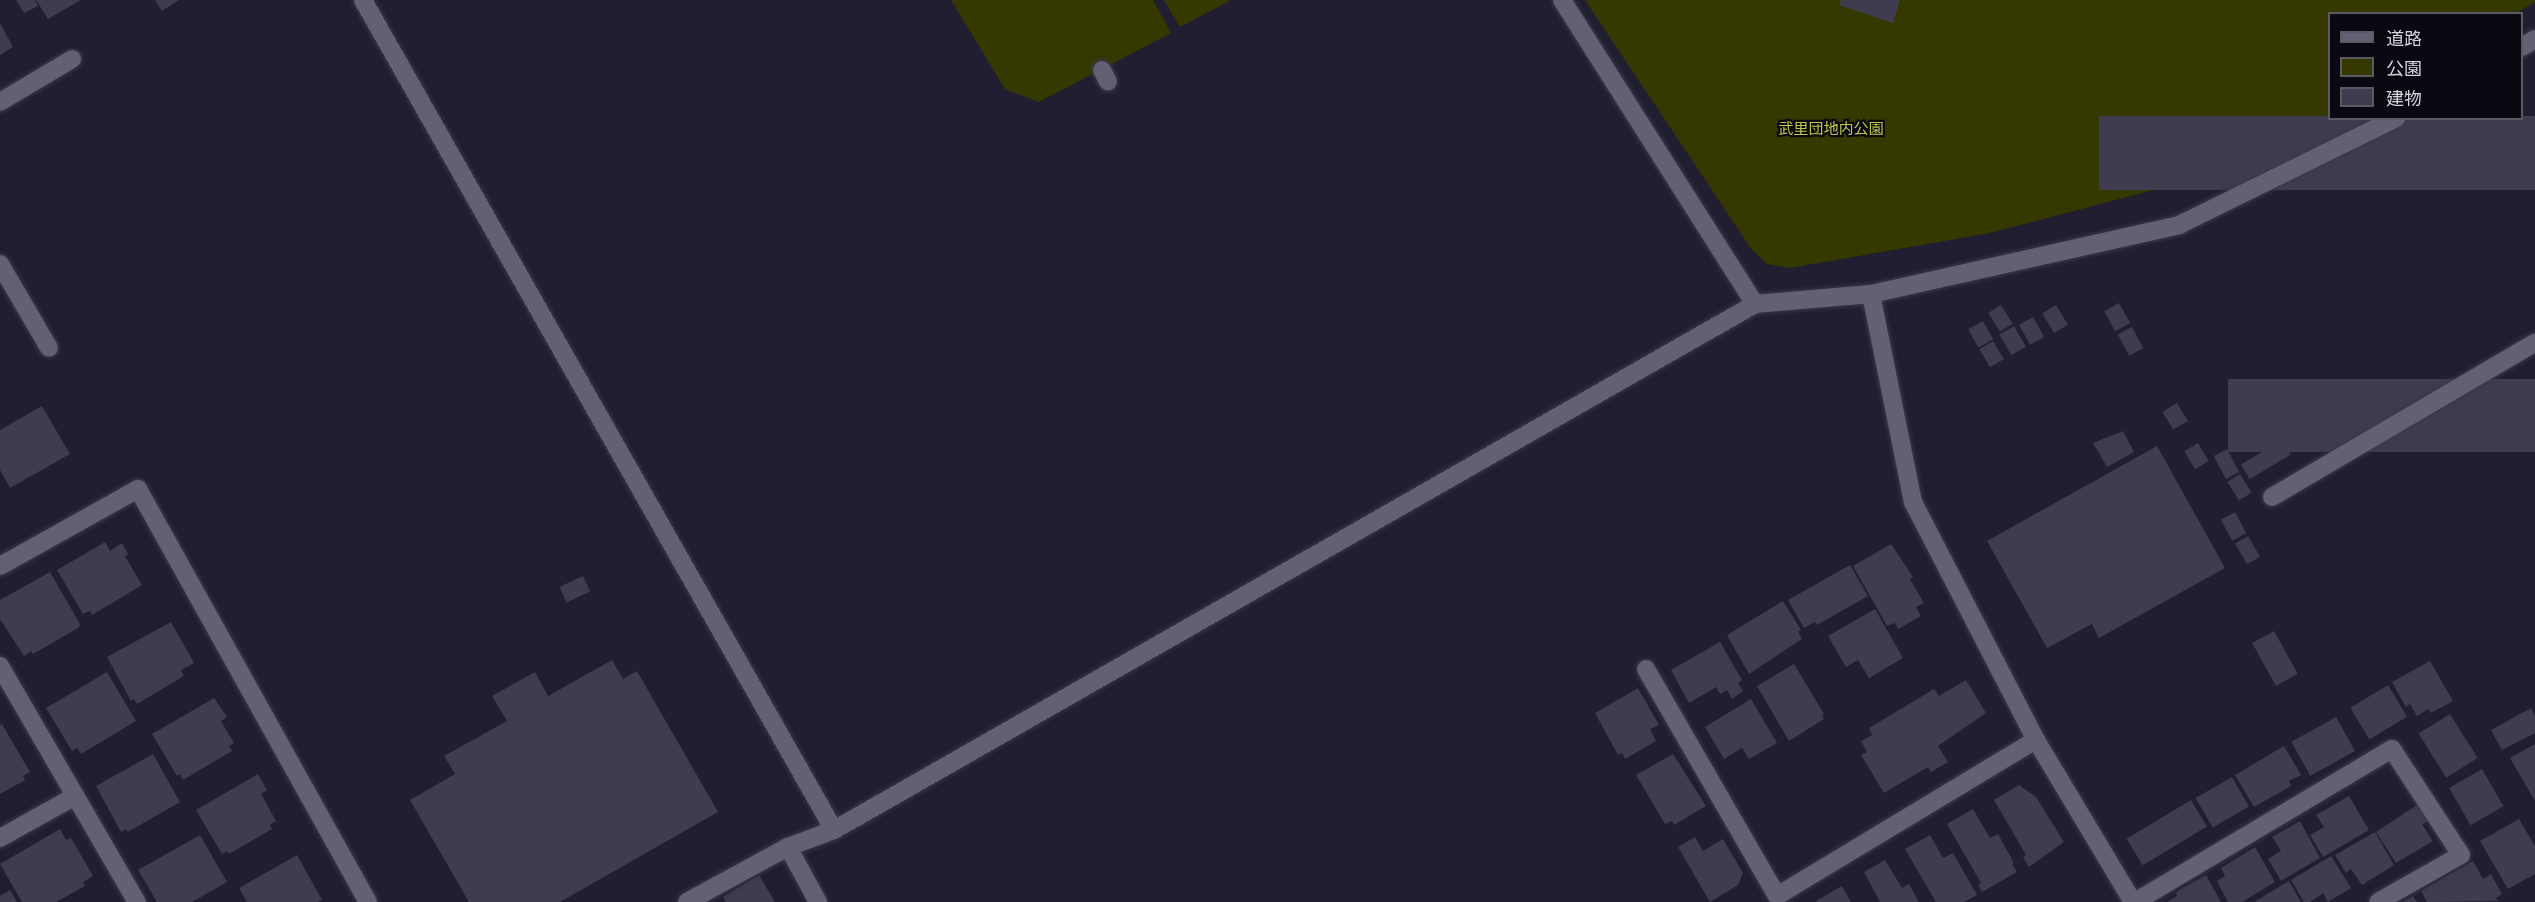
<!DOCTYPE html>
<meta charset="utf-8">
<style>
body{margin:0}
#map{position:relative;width:2535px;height:902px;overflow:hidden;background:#201e30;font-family:"Work Sans","Noto Sans JP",sans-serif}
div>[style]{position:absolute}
.green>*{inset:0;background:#353900}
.building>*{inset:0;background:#3f3c50;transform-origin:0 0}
.roads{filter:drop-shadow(0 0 2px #3a3848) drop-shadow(0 0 2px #3a3848)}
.minor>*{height:18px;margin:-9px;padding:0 9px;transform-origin:9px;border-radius:9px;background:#636076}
span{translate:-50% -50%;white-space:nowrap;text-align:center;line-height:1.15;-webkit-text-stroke:4.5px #0a0911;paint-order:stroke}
.park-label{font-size:15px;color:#beca4d}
.legend{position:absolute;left:2328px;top:12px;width:195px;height:108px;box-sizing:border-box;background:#0a0911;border:2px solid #5b5a63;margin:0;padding:8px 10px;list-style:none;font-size:18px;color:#d4d3df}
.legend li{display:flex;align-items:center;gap:12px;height:30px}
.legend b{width:30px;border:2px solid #5b5a63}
</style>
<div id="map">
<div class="green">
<div style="clip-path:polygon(951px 0,1153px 0,1171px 33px,1039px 102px,1005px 89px)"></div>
<div style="clip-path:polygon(1164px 0,1231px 0,1180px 27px)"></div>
<div style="clip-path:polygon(1585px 0,2535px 0,2535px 2px,2516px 13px,2330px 14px,2329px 116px,2161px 188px,1990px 233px,1790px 268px,1767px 264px,1752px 250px)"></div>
</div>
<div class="building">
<div style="clip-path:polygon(16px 0,35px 0,38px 6px,24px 13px)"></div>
<div style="clip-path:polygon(36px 0,81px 0,48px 19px)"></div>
<div style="clip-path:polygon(155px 0,179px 0,162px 11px)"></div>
<div style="clip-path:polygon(1841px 0,1900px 0,1893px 23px,1839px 5px)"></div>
<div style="clip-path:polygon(0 23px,13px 47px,0 55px)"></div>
<div style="left:2535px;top:116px;width:74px;height:436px;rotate:90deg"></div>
<div style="left:2119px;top:303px;width:23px;height:17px;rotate:61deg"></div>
<div style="left:2001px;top:305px;width:22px;height:15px;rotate:58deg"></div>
<div style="left:2056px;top:305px;width:23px;height:16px;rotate:59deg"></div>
<div style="left:2033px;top:317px;width:23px;height:16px;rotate:61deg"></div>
<div style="left:1983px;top:321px;width:21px;height:17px;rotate:61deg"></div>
<div style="left:2014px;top:326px;width:24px;height:17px;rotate:60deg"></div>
<div style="left:2132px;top:327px;width:24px;height:16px;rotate:62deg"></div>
<div style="left:1993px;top:341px;width:21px;height:16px;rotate:59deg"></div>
<div style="left:2535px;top:379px;width:73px;height:307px;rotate:90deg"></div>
<div style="left:2177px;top:403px;width:21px;height:17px;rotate:59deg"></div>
<div style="clip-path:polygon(42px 406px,70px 454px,10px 488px,0 470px,0 430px)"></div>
<div style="clip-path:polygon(2123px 431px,2134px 452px,2107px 467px,2093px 443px)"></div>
<div style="left:2282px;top:440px;width:17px;height:48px;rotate:59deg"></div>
<div style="left:2198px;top:443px;width:21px;height:16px;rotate:59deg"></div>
<div style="clip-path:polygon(2157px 446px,2225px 568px,2099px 638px,2092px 624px,2047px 648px,1987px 541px)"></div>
<div style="left:2227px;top:449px;width:26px;height:15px;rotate:62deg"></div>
<div style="left:2240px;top:474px;width:22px;height:15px;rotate:58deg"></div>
<div style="left:2235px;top:512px;width:24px;height:16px;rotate:62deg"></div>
<div style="left:2248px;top:536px;width:24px;height:15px;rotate:60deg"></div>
<div style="clip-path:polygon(105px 542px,110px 551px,122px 543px,128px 554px,125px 556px,142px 585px,92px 615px,90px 611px,83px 614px,57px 570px)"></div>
<div style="clip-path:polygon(1891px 544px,1913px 577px,1910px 579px,1924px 603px,1916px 607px,1921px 616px,1898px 629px,1895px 623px,1887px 626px,1853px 566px)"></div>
<div style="clip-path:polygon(1850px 565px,1868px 596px,1817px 625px,1815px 622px,1804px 628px,1788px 600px)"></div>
<div style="clip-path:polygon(50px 572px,80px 624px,78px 628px,33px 654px,31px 651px,24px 656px,0 619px,0 600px)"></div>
<div style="left:583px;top:576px;width:17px;height:26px;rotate:65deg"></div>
<div style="clip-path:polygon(1783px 601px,1801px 630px,1798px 631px,1802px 639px,1749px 674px,1727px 635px)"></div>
<div style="clip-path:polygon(1875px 609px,1903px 658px,1869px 678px,1858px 660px,1846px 667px,1828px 636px)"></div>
<div style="clip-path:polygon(171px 622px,194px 663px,181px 670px,184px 676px,137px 704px,134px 699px,131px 701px,107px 657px)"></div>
<div style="left:2274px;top:631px;width:49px;height:25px;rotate:61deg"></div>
<div style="clip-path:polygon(1720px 642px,1742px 680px,1738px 683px,1743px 691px,1732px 699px,1727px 690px,1720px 694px,1716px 687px,1689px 703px,1671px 670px)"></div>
<div style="clip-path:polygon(612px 660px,623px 679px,637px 671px,718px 812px,560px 902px,469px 902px,410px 800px,455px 774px,444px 756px,507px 721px,492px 696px,535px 672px,548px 696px)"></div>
<div style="clip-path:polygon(2430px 661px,2453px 701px,2431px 713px,2428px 709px,2417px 716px,2410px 704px,2406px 707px,2392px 682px)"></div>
<div style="clip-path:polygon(1794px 664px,1824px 714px,1822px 715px,1824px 719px,1789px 741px,1757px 686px)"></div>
<div style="clip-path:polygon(107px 672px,136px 721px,81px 754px,77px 748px,72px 751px,46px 708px)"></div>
<div style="clip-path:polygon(1966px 680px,1986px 713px,1938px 746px,1948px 762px,1931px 772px,1928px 767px,1884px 793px,1861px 755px,1867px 752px,1861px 741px,1872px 735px,1869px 728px,1934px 689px,1939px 696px)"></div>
<div style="left:2388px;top:685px;width:37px;height:44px;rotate:59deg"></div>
<div style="clip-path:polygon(1638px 688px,1659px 725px,1650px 729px,1656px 741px,1625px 759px,1622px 753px,1618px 755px,1595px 713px)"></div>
<div style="clip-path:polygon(214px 698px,227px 717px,221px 721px,234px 743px,229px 746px,232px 751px,183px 780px,180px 774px,177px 776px,152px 734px)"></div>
<div style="clip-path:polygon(1751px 699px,1777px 743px,1749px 759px,1742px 748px,1724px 759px,1705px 727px)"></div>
<div style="clip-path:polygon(2531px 708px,2535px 716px,2535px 733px,2502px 750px,2491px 730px)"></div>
<div style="left:2450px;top:714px;width:52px;height:37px;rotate:58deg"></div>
<div style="left:2336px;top:717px;width:39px;height:51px;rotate:61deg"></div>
<div style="clip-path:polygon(2px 724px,30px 772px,23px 776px,25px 780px,0 794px,0 725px)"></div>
<div style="clip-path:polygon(2535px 744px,2535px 801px,2510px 758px)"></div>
<div style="clip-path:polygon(2284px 746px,2301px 775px,2289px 781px,2291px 786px,2254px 807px,2235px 775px)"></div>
<div style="clip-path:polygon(153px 754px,180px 802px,128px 832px,126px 829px,121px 832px,96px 786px)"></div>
<div style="clip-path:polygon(1673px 754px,1706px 806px,1674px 825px,1672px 821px,1665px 824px,1636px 775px)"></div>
<div style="left:2482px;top:769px;width:43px;height:38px;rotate:60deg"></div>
<div style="clip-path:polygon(258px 774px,267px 790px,261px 794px,276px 821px,270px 825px,272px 829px,229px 854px,227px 851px,222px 854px,196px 810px)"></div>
<div style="left:2232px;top:777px;width:34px;height:42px;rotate:60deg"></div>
<div style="clip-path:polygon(2019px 785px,2036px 797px,2064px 842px,2029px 867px,2023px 857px,2026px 855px,1994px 800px)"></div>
<div style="clip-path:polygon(2349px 796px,2369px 830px,2323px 857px,2310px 835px,2324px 827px,2316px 815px)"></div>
<div style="left:2191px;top:800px;width:31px;height:75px;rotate:59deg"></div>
<div style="clip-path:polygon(2417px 805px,2428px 821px,2422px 824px,2433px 841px,2396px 863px,2376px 832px)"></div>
<div style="clip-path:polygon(1973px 809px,1990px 838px,1998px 834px,2014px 863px,2012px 864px,2017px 872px,1982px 892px,1978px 885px,1981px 883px,1947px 824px)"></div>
<div style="clip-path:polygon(2519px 819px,2535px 846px,2535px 874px,2508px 889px,2480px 841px)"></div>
<div style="clip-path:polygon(2300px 821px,2320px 858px,2281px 881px,2268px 859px,2281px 851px,2272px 837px)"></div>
<div style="clip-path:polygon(60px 829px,66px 840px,71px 838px,93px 876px,83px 882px,85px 886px,56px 902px,22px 902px,0 864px)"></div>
<div style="clip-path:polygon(2375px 832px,2394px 865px,2362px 885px,2351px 869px,2346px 873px,2335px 855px)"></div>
<div style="clip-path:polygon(200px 835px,227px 882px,192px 902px,157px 902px,138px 870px)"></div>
<div style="clip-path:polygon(1930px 835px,1943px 858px,1953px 853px,1977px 895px,1964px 902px,1936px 902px,1905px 849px)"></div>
<div style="clip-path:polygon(1695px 837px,1703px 851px,1723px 839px,1743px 873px,1738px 885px,1710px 902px,1678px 847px)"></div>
<div style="clip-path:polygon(2255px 847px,2275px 882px,2242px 902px,2228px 902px,2217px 881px,2225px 876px,2221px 868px)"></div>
<div style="clip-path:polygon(297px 855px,322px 900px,317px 902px,247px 902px,239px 888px)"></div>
<div style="clip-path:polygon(2331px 856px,2351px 888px,2328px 902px,2323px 893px,2310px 902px,2304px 902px,2291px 880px)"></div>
<div style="clip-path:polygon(1885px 860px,1902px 888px,1909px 884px,1919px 902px,1880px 902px,1864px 872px)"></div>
<div style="clip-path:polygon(2473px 861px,2483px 879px,2491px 874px,2502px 894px,2496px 898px,2498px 901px,2427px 902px,2421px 891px)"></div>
<div style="clip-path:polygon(759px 875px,775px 902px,726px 902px,723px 897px)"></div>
<div style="clip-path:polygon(2206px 875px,2221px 902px,2167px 902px,2177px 896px,2176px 892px)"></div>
<div style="clip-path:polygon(2289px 881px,2301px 902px,2254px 902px)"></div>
<div style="clip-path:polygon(1842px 886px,1851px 902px,1817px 902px,1816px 901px)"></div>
<div style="clip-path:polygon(10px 890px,17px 902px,0 902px,0 896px)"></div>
<div style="clip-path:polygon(2413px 896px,2417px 902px,2403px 902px)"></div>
</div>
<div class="roads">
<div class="minor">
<div style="left:363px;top:0;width:954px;rotate:60.43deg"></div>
<div style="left:1562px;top:0;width:360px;rotate:57.6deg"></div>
<div style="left:2522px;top:47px;width:15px;rotate:-32deg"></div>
<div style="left:1102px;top:70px;width:13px;rotate:63deg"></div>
<div style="left:0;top:102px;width:84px;rotate:-30.8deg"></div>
<div style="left:0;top:264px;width:97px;rotate:59.7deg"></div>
<div style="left:1871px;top:294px;width:212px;rotate:78.6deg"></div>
<div style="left:1913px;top:502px;width:268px;rotate:62.7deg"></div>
<div style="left:2036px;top:740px;width:189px;rotate:59.1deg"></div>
<div style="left:2272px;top:497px;width:305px;rotate:-30.4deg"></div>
<div style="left:0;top:566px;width:158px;rotate:-29.2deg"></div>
<div style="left:138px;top:489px;width:473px;rotate:60.9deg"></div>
<div style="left:0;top:666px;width:273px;rotate:59.9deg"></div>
<div style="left:1646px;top:669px;width:262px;rotate:60deg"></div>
<div style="left:1777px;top:896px;width:302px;rotate:-31.1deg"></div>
<div style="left:0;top:838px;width:86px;rotate:-29.2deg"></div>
<div style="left:788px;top:847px;width:63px;rotate:61.4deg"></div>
<div style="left:687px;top:902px;width:115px;rotate:-28.6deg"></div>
<div style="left:788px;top:847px;width:49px;rotate:-20.3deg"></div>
<div style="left:834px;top:830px;width:1061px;rotate:-29.73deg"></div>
<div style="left:1755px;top:304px;width:116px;rotate:-4.9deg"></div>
<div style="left:1871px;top:294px;width:316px;rotate:-12.6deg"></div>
<div style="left:2179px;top:225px;width:242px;rotate:-26.2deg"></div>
<div style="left:2135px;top:902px;width:299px;rotate:-30.8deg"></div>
<div style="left:2392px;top:749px;width:126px;rotate:56.9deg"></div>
<div style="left:2461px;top:855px;width:95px;rotate:150.5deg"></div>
</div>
</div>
<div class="park-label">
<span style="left:1831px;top:130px">武里団地内公園</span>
</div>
<ul class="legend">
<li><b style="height:8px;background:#636076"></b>道路</li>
<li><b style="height:16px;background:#353900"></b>公園</li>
<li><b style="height:16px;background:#3f3c50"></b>建物</li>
</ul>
</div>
